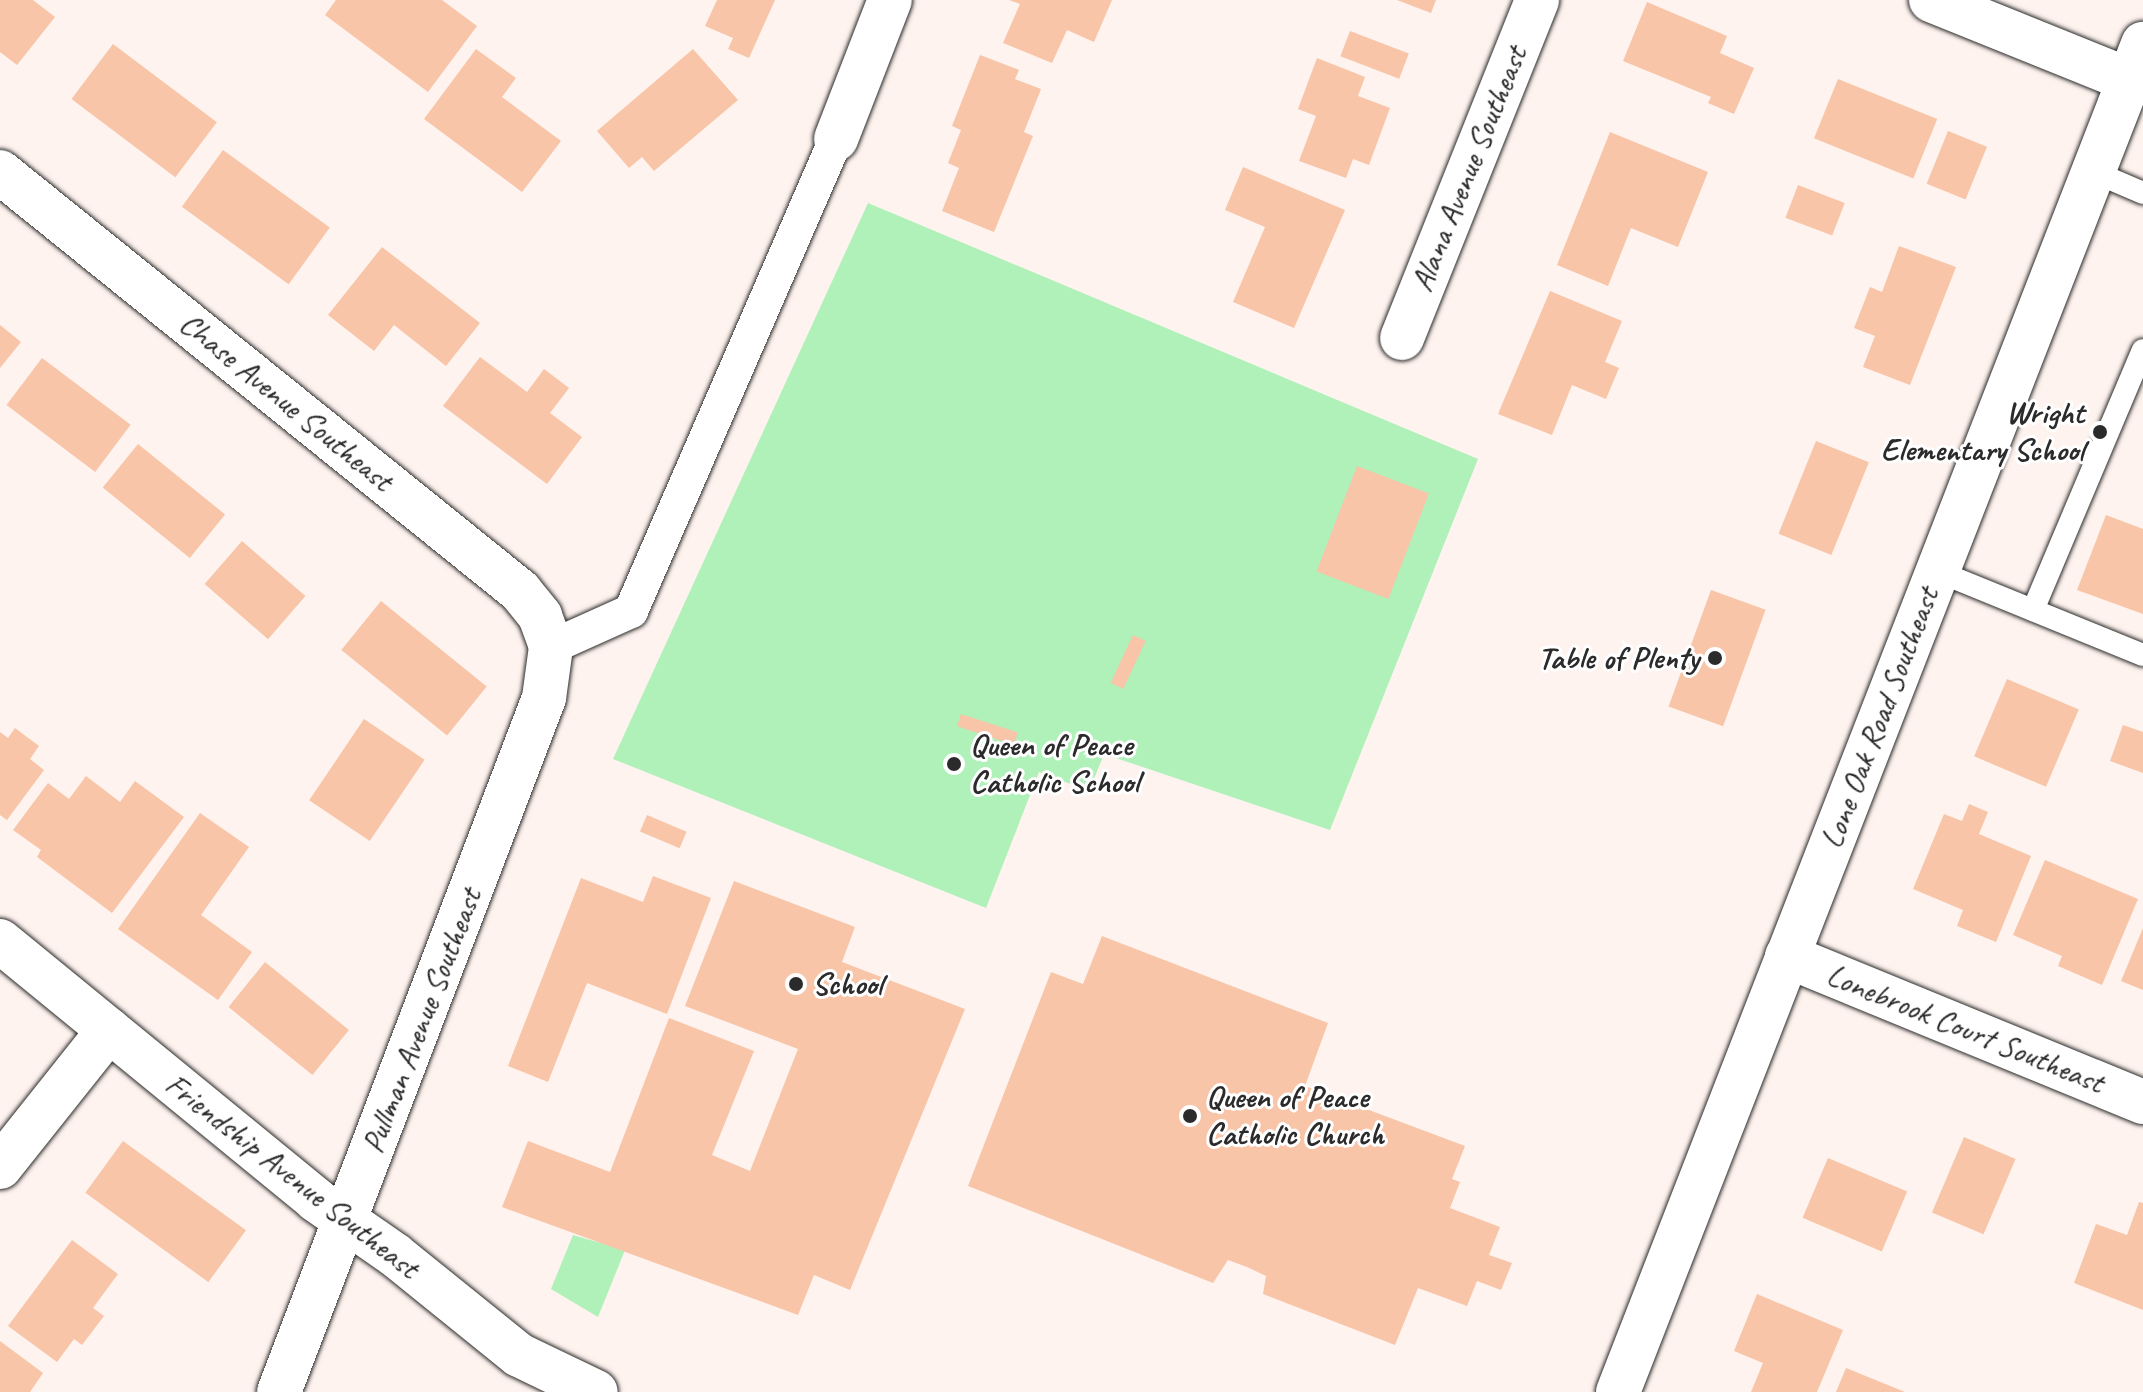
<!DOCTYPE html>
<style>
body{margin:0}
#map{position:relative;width:2143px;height:1392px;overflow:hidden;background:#fef3ee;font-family:Caveat,sans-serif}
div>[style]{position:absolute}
.green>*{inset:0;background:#aff1b9}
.building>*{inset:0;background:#f8c5a8;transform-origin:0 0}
.roads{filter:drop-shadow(0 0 2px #2b2b2b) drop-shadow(0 0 2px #2b2b2b)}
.service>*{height:22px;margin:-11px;padding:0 11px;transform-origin:11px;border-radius:11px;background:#fff}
.pedestrian>*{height:34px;margin:-17px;padding:0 17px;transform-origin:17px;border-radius:17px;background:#fff}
.minor>*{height:44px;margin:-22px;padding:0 22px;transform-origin:22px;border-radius:22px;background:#fff}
.tertiary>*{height:44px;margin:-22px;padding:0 22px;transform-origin:22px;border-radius:22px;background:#fff}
.dots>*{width:22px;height:22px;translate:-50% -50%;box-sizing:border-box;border:4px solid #fff;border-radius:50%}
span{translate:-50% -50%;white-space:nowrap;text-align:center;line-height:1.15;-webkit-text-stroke:6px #fff;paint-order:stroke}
.street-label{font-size:32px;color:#2b2b2b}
.poi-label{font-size:32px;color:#2b2b2b;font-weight:700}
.right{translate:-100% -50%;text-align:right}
.left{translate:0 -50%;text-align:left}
</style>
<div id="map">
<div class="green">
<div style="clip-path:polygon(868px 203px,1478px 459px,1330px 830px,1104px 754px,1089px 791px,1039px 772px,986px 908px,613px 759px)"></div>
<div style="clip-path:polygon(573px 1235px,625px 1250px,598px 1317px,551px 1289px)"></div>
</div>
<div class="building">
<div style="clip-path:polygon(0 0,33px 0,55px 17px,17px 65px,0 52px)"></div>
<div style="clip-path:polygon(336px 0,442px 0,477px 26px,428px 92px,325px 15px)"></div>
<div style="clip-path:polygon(717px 0,775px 0,749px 58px,728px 49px,733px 38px,705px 26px)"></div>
<div style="clip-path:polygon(1009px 0,1112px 0,1094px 42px,1067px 30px,1052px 63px,1003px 43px,1020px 4px)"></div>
<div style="clip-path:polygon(1397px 0,1436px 0,1431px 13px)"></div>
<div style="clip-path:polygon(1647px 2px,1727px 36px,1720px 53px,1754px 68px,1734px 114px,1708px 103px,1711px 97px,1623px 61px)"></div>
<div style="left:1350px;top:31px;width:63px;height:27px;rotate:21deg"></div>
<div style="left:113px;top:44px;width:130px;height:69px;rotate:37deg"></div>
<div style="clip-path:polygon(476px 49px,516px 78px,502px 97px,561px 141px,522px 192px,424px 119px)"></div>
<div style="clip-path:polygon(693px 49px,738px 100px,654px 171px,642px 157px,629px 168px,597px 131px)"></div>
<div style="clip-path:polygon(980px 55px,1019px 70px,1015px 79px,1041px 89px,1024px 132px,1033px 136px,994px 232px,942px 211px,959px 168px,948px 163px,961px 130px,952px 126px)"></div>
<div style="clip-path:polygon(1317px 58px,1365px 77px,1358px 96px,1390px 108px,1369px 165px,1353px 159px,1346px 178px,1299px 161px,1316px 116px,1298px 109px)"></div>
<div style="left:1838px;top:79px;width:107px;height:64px;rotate:22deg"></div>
<div style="left:1948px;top:131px;width:42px;height:57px;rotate:22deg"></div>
<div style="clip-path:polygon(1610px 132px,1708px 172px,1678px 247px,1631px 228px,1608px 286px,1557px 265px)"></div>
<div style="left:223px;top:150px;width:132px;height:70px;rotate:36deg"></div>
<div style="clip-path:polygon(1243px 167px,1345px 210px,1294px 328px,1233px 302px,1265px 227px,1225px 210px)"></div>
<div style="left:1798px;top:185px;width:50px;height:35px;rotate:21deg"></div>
<div style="clip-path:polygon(1899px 246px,1956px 267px,1910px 385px,1863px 367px,1875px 336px,1854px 328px,1870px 287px,1882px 292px)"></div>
<div style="clip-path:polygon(382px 247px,480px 323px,446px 366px,394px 325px,374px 351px,328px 315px)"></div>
<div style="clip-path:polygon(1550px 291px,1622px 321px,1605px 362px,1619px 368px,1606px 399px,1572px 385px,1552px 435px,1498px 414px)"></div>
<div style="clip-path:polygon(0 325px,21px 342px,0 368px)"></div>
<div style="clip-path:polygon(480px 357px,527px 392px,544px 369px,569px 388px,550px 413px,582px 437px,547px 484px,443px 406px)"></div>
<div style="left:42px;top:358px;width:111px;height:59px;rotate:37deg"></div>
<div style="left:1816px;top:441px;width:57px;height:100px;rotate:22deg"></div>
<div style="left:138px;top:444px;width:112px;height:56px;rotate:39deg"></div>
<div style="left:1357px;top:466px;width:77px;height:113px;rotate:21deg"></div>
<div style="clip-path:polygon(2106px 515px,2143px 529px,2143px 614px,2077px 590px)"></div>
<div style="left:242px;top:541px;width:84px;height:57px;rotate:41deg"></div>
<div style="left:1711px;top:590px;width:58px;height:124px;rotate:20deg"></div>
<div style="left:381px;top:601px;width:136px;height:63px;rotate:39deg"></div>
<div style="left:1133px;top:635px;width:14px;height:53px;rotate:25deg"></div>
<div style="left:2007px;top:679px;width:78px;height:84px;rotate:23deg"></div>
<div style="left:961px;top:714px;width:60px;height:13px;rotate:18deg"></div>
<div style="left:364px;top:719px;width:73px;height:98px;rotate:34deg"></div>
<div style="clip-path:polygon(2123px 725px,2143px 732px,2143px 773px,2110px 761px)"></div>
<div style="clip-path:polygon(15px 728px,39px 746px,30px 759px,44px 770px,7px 820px,0 815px,0 732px,8px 738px)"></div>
<div style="clip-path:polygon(86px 776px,120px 802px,135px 781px,184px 817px,112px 913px,37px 857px,41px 850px,13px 830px,48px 783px,69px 799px)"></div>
<div style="clip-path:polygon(1969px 804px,1988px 812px,1979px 834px,2031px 856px,1996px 942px,1957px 926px,1963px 910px,1913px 889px,1944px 814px,1962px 821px)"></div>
<div style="clip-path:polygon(200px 813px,249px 847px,201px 915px,252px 952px,218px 1000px,118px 929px)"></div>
<div style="left:647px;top:815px;width:43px;height:18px;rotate:23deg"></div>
<div style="clip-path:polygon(2045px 860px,2138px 899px,2102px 985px,2058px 966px,2062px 956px,2013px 935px)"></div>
<div style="clip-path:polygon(653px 876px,711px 898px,667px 1014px,587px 983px,548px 1082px,508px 1066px,581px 878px,643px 902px)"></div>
<div style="clip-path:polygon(734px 881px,855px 927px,842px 962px,965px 1009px,850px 1290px,814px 1275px,798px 1315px,502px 1207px,528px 1141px,610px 1172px,669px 1018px,754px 1051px,712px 1155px,750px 1171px,798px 1049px,685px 1006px)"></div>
<div style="clip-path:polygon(2143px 928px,2143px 990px,2121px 981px)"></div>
<div style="clip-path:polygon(1102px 936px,1328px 1023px,1305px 1086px,1465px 1146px,1452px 1179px,1460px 1182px,1450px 1208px,1500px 1227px,1489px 1255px,1512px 1263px,1501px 1290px,1477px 1281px,1467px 1306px,1418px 1288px,1395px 1345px,1263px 1294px,1266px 1276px,1247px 1267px,1228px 1260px,1213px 1283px,968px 1186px,1051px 972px,1083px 984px)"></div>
<div style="left:265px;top:962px;width:108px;height:58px;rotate:39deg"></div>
<div style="left:1964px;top:1137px;width:56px;height:82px;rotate:23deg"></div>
<div style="left:123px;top:1141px;width:152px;height:64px;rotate:36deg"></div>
<div style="left:1828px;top:1158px;width:86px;height:65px;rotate:23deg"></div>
<div style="clip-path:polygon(2139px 1202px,2143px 1203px,2143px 1310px,2074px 1283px,2096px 1224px,2127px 1235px)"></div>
<div style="clip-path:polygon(72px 1240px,118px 1274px,93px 1308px,104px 1316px,82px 1345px,74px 1339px,57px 1362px,8px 1326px)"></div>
<div style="clip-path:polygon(1757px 1294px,1843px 1330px,1817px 1392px,1751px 1392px,1763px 1363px,1734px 1351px)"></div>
<div style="clip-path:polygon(0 1341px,43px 1373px,30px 1392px,0 1392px)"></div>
<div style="clip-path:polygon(1846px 1368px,1905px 1392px,1836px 1392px)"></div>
</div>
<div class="roads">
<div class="service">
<div style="left:2094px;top:172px;width:53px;rotate:23.2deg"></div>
<div style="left:1937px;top:571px;width:222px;rotate:22.2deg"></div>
<div style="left:2033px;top:610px;width:282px;rotate:-67.1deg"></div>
</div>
<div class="pedestrian">
<div style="left:551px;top:647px;width:88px;rotate:-24.2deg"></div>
<div style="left:631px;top:611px;width:515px;rotate:-66.52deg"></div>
</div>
<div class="minor">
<div style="left:1931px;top:0;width:214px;rotate:22deg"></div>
<div style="left:836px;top:139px;width:149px;rotate:-68.8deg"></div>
<div style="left:0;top:172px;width:668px;rotate:38.86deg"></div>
<div style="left:520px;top:591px;width:32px;rotate:51deg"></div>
<div style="left:540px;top:616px;width:33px;rotate:70deg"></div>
<div style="left:551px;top:647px;width:51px;rotate:97.8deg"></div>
<div style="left:544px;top:698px;width:743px;rotate:110.9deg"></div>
<div style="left:1402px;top:338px;width:364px;rotate:-68.2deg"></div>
<div style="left:0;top:941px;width:409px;rotate:39.3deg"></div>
<div style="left:316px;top:1200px;width:96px;rotate:34.8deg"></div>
<div style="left:395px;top:1255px;width:159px;rotate:38.9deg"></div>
<div style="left:519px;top:1355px;width:85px;rotate:25.7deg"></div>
<div style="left:1787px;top:956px;width:385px;rotate:22.3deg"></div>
<div style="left:0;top:1167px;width:175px;rotate:-51.5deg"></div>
</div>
<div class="tertiary">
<div style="left:1618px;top:1392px;width:1447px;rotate:-68.72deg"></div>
</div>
</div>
<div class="dots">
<div style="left:2100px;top:432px;background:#2b2b2b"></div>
<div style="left:1715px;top:658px;background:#2b2b2b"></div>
<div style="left:954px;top:764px;background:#2b2b2b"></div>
<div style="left:796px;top:984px;background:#2b2b2b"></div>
<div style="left:1190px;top:1116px;background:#2b2b2b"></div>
</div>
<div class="street-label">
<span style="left:1469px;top:169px;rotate:-68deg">Alana Avenue Southeast</span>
<span style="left:286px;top:402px;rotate:39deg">Chase Avenue Southeast</span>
<span style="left:1880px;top:718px;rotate:-69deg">Lone Oak Road Southeast</span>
<span style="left:422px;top:1021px;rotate:-69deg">Pullman Avenue Southeast</span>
<span style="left:1965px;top:1029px;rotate:22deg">Lonebrook Court Southeast</span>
<span style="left:292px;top:1176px;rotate:38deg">Friendship Avenue Southeast</span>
</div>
<div class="poi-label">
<span class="right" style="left:2084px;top:432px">Wright<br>Elementary School</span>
<span class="right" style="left:1699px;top:658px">Table of Plenty</span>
<span class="left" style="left:970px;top:764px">Queen of Peace<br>Catholic School</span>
<span class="left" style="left:812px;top:984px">School</span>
<span class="left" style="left:1206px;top:1116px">Queen of Peace<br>Catholic Church</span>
</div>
</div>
